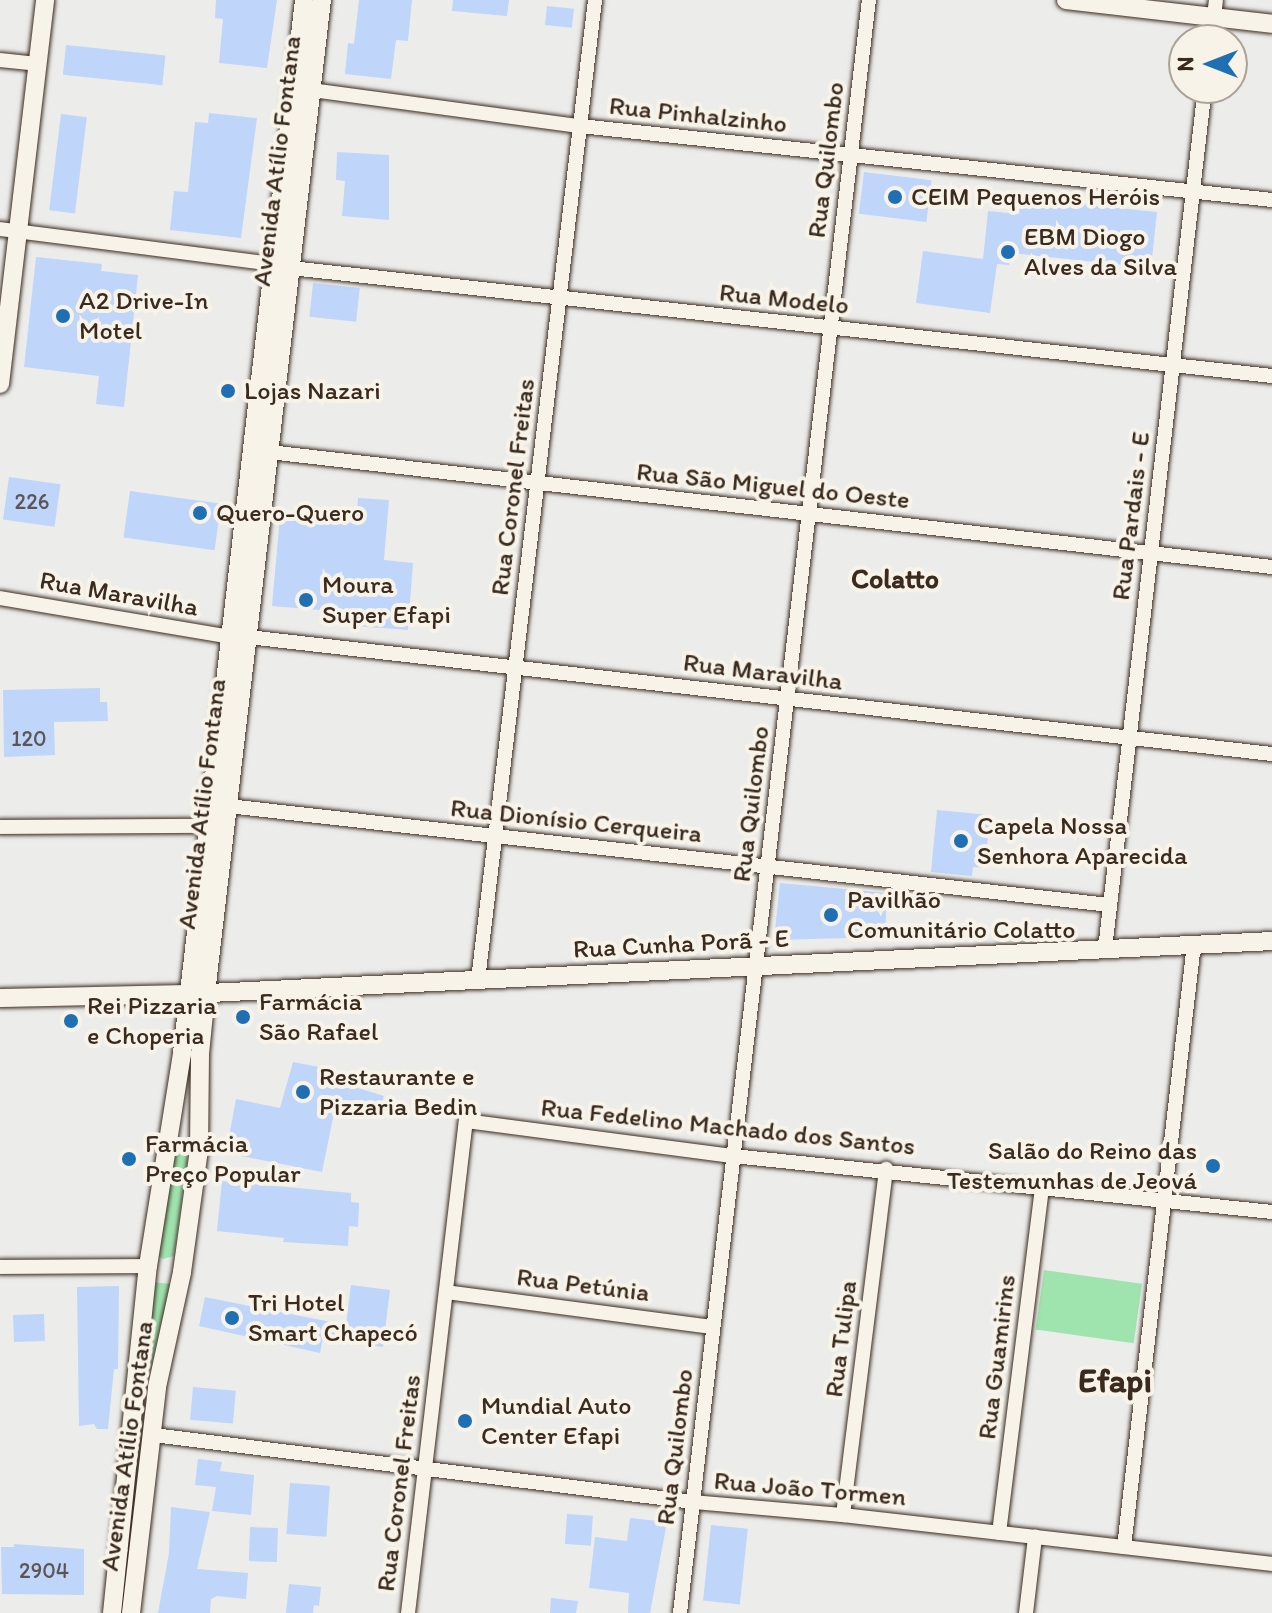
<!DOCTYPE html>
<meta charset="utf-8">
<style>
body{margin:0}
#map{position:relative;width:1272px;height:1613px;overflow:hidden;background:#ecedeb;font-family:Itim,sans-serif}
div>[style]{position:absolute}
.green>*{inset:0;background:#9fe4af;transform-origin:0 0}
.building>*{inset:0;background:#bfd5f9;transform-origin:0 0}
.roads{filter:drop-shadow(0 0 2px #3b2a1e) drop-shadow(0 0 2px #3b2a1e)}
.street>*{height:14px;margin:-7px;padding:0 7px;transform-origin:7px;border-radius:7px;background:#f7f3e8}
.secondary>*{height:18px;margin:-9px;padding:0 9px;transform-origin:9px;border-radius:9px;background:#f7f3e8}
.dots>*{width:22px;height:22px;translate:-50% -50%;box-sizing:border-box;border:4px solid #f7f3e8;border-radius:50%}
span{translate:-50% -50%;white-space:nowrap;text-align:center;line-height:1.15;-webkit-text-stroke:8px #f7f3e8;paint-order:stroke}
.number-label{font-size:22px;color:#5c5555}
.number-label span{-webkit-text-stroke-width:0}
.street-label{font-size:26px;color:#3b2a1e}
.poi-label{font-size:26px;color:#3b2a1e}
.left{translate:0 -50%;text-align:left}
.right{translate:-100% -50%;text-align:right}
.neighbourhood-label{font-size:28px;color:#3b2a1e;font-weight:700}
.district-label{font-size:34px;color:#3b2a1e;font-weight:700}
.north{position:absolute;left:1168px;top:24px;width:80px;height:80px;box-sizing:border-box;background:#f7f3e8;border:2px solid #aca397;border-radius:50%;rotate:270deg;font-size:22px;font-weight:700;line-height:32px;text-align:center;color:#3b2a1e}
.north::after{content:'';display:block;margin:auto;width:28px;height:36px;background:#1f6fb2;clip-path:polygon(50% 0,100% 100%,50% 72%,0 100%)}
</style>
<div id="map">
<div class="green">
<div style="clip-path:polygon(180px 1142px,189px 1148px,174px 1256px,163px 1259px,158px 1256px,177px 1143px)"></div>
<div style="left:1044px;top:1270px;width:99px;height:60px;rotate:8deg"></div>
<div style="clip-path:polygon(153px 1282px,171px 1284px,150px 1370px,144px 1369px)"></div>
</div>
<div class="building">
<div style="clip-path:polygon(216px 0,277px 0,267px 68px,219px 63px,223px 19px,215px 18px)"></div>
<div style="clip-path:polygon(359px 0,412px 0,408px 41px,396px 40px,391px 79px,345px 74px,348px 43px,354px 44px)"></div>
<div style="clip-path:polygon(453px 0,509px 0,507px 16px,452px 11px)"></div>
<div style="left:547px;top:6px;width:27px;height:19px;rotate:6deg"></div>
<div style="left:66px;top:45px;width:100px;height:30px;rotate:6deg"></div>
<div style="clip-path:polygon(209px 113px,257px 118px,241px 238px,170px 230px,174px 191px,188px 192px,195px 122px,208px 123px)"></div>
<div style="left:61px;top:114px;width:26px;height:97px;rotate:7deg"></div>
<div style="clip-path:polygon(337px 152px,389px 155px,389px 220px,342px 216px,345px 181px,336px 180px)"></div>
<div style="left:864px;top:172px;width:68px;height:42px;rotate:7deg"></div>
<div style="clip-path:polygon(1021px 198px,1157px 212px,1151px 268px,1011px 253px,1009px 265px,997px 264px,990px 313px,916px 303px,923px 251px,983px 259px,988px 211px,1019px 214px)"></div>
<div style="clip-path:polygon(36px 257px,102px 264px,101px 271px,138px 275px,124px 407px,96px 404px,99px 376px,24px 367px)"></div>
<div style="left:313px;top:283px;width:47px;height:34px;rotate:6deg"></div>
<div style="left:9px;top:477px;width:52px;height:43px;rotate:8deg"></div>
<div style="left:130px;top:491px;width:92px;height:47px;rotate:8deg"></div>
<div style="clip-path:polygon(358px 498px,389px 500px,384px 560px,413px 563px,408px 630px,342px 625px,343px 612px,272px 606px,280px 516px,356px 523px)"></div>
<div style="clip-path:polygon(100px 688px,100px 702px,107px 702px,108px 721px,54px 722px,55px 755px,4px 757px,3px 690px)"></div>
<div style="clip-path:polygon(937px 810px,990px 815px,985px 868px,973px 867px,972px 876px,931px 872px)"></div>
<div style="clip-path:polygon(780px 883px,887px 893px,885px 937px,774px 940px)"></div>
<div style="clip-path:polygon(293px 1062px,324px 1068px,321px 1083px,344px 1089px,345px 1084px,384px 1096px,378px 1116px,336px 1103px,322px 1172px,226px 1153px,236px 1099px,280px 1108px)"></div>
<div style="clip-path:polygon(222px 1181px,351px 1193px,351px 1202px,359px 1203px,358px 1227px,349px 1226px,348px 1246px,283px 1242px,284px 1238px,217px 1231px)"></div>
<div style="clip-path:polygon(351px 1285px,390px 1290px,383px 1347px,323px 1338px,320px 1353px,199px 1326px,205px 1297px,346px 1325px)"></div>
<div style="clip-path:polygon(119px 1286px,118px 1369px,114px 1369px,108px 1429px,97px 1429px,94px 1424px,79px 1426px,77px 1287px)"></div>
<div style="left:44px;top:1314px;width:27px;height:31px;rotate:88deg"></div>
<div style="left:193px;top:1387px;width:43px;height:33px;rotate:5deg"></div>
<div style="clip-path:polygon(198px 1459px,222px 1462px,220px 1471px,254px 1475px,251px 1515px,212px 1511px,216px 1487px,195px 1485px)"></div>
<div style="left:290px;top:1483px;width:40px;height:51px;rotate:4deg"></div>
<div style="clip-path:polygon(171px 1507px,210px 1512px,197px 1569px,248px 1573px,246px 1599px,217px 1596px,211px 1599px,210px 1613px,158px 1613px,169px 1553px)"></div>
<div style="left:567px;top:1514px;width:26px;height:30px;rotate:4deg"></div>
<div style="clip-path:polygon(630px 1518px,667px 1522px,650px 1613px,628px 1613px,629px 1593px,589px 1588px,595px 1537px,627px 1541px)"></div>
<div style="left:711px;top:1525px;width:37px;height:76px;rotate:6deg"></div>
<div style="left:250px;top:1527px;width:28px;height:34px;rotate:2deg"></div>
<div style="clip-path:polygon(14px 1544px,84px 1549px,84px 1595px,2px 1594px,1px 1547px,14px 1547px)"></div>
<div style="clip-path:polygon(289px 1584px,321px 1587px,319px 1606px,314px 1605px,313px 1613px,286px 1613px)"></div>
<div style="clip-path:polygon(551px 1598px,578px 1601px,576px 1613px,550px 1613px)"></div>
</div>
<div class="roads">
<div class="street">
<div style="left:1211px;top:40px;width:40px;rotate:-82.9deg"></div>
<div style="left:0;top:60px;width:37px;rotate:6deg"></div>
<div style="left:312px;top:90px;width:270px;rotate:7.7deg"></div>
<div style="left:580px;top:126px;width:696px;rotate:6.1deg"></div>
<div style="left:0;top:229px;width:275px;rotate:7.3deg"></div>
<div style="left:291px;top:268px;width:987px;rotate:6.28deg"></div>
<div style="left:269px;top:452px;width:1010px;rotate:6.54deg"></div>
<div style="left:0;top:598px;width:234px;rotate:9.6deg"></div>
<div style="left:248px;top:637px;width:1031px;rotate:6.52deg"></div>
<div style="left:228px;top:806px;width:887px;rotate:6.41deg"></div>
<div style="left:0;top:827px;width:209px;rotate:-0.3deg"></div>
<div style="left:1105px;top:949px;width:867px;rotate:-83.38deg"></div>
<div style="left:478px;top:980px;width:987px;rotate:-83.19deg"></div>
<div style="left:0;top:1267px;width:148px;rotate:-0.4deg"></div>
<div style="left:446px;top:1292px;width:269px;rotate:7.5deg"></div>
<div style="left:153px;top:1435px;width:544px;rotate:7.07deg"></div>
<div style="left:693px;top:1502px;width:151px;rotate:5deg"></div>
<div style="left:843px;top:1515px;width:432px;rotate:6.5deg"></div>
<div style="left:843px;top:1515px;width:349px;rotate:-82.9deg"></div>
<div style="left:999px;top:1533px;width:349px;rotate:-82.9deg"></div>
<div style="left:1124px;top:1547px;width:607px;rotate:-83.38deg"></div>
<div style="left:408px;top:1613px;width:495px;rotate:-83.3deg"></div>
<div style="left:466px;top:1121px;width:269px;rotate:7.5deg"></div>
<div style="left:733px;top:1156px;width:542px;rotate:5.93deg"></div>
<div style="left:680px;top:1613px;width:1624px;rotate:-83.32deg"></div>
<div style="left:1026px;top:1613px;width:77px;rotate:-83.2deg"></div>
</div>
<div class="secondary">
<div style="left:1066px;top:0;width:207px;rotate:6.6deg"></div>
<div style="left:0;top:384px;width:387px;rotate:-83.3deg"></div>
<div style="left:0;top:998px;width:189px;rotate:-1.2deg"></div>
<div style="left:189px;top:994px;width:1084px;rotate:-2.8deg"></div>
<div style="left:112px;top:1613px;width:349px;rotate:-84.1deg"></div>
<div style="left:148px;top:1266px;width:216px;rotate:-80.9deg"></div>
<div style="left:182px;top:1053px;width:1060px;rotate:-83.39deg"></div>
<div style="left:131px;top:1613px;width:227px;rotate:-83.4deg"></div>
<div style="left:157px;top:1387px;width:118px;rotate:-77.7deg"></div>
<div style="left:182px;top:1272px;width:123px;rotate:-82.1deg"></div>
<div style="left:199px;top:1150px;width:96px;rotate:-89.4deg"></div>
<div style="left:200px;top:1054px;width:61px;rotate:-84.4deg"></div>
<div style="left:206px;top:993px;width:1000px;rotate:-83.34deg"></div>
</div>
</div>
<div class="dots">
<div style="left:895px;top:197px;background:#1f6fb2"></div>
<div style="left:1008px;top:252px;background:#1f6fb2"></div>
<div style="left:63px;top:316px;background:#1f6fb2"></div>
<div style="left:228px;top:391px;background:#1f6fb2"></div>
<div style="left:200px;top:513px;background:#1f6fb2"></div>
<div style="left:306px;top:600px;background:#1f6fb2"></div>
<div style="left:961px;top:841px;background:#1f6fb2"></div>
<div style="left:831px;top:915px;background:#1f6fb2"></div>
<div style="left:243px;top:1017px;background:#1f6fb2"></div>
<div style="left:71px;top:1021px;background:#1f6fb2"></div>
<div style="left:303px;top:1092px;background:#1f6fb2"></div>
<div style="left:129px;top:1159px;background:#1f6fb2"></div>
<div style="left:1213px;top:1166px;background:#1f6fb2"></div>
<div style="left:232px;top:1318px;background:#1f6fb2"></div>
<div style="left:465px;top:1421px;background:#1f6fb2"></div>
</div>
<div class="number-label">
<span style="left:32px;top:502px">226</span>
<span style="left:29px;top:739px">120</span>
<span style="left:44px;top:1571px">2904</span>
</div>
<div class="street-label">
<span style="left:698px;top:115px;rotate:6deg">Rua Pinhalzinho</span>
<span style="left:826px;top:160px;rotate:-83deg">Rua Quilombo</span>
<span style="left:277px;top:161px;rotate:-83deg">Avenida Atílio Fontana</span>
<span style="left:784px;top:299px;rotate:6deg">Rua Modelo</span>
<span style="left:773px;top:486px;rotate:6deg">Rua São Miguel do Oeste</span>
<span style="left:513px;top:487px;rotate:-83deg">Rua Coronel Freitas</span>
<span style="left:1131px;top:516px;rotate:-83deg">Rua Pardais - E</span>
<span style="left:119px;top:594px;rotate:10deg">Rua Maravilha</span>
<span style="left:763px;top:672px;rotate:7deg">Rua Maravilha</span>
<span style="left:202px;top:804px;rotate:-83deg">Avenida Atílio Fontana</span>
<span style="left:751px;top:804px;rotate:-83deg">Rua Quilombo</span>
<span style="left:576px;top:821px;rotate:6deg">Rua Dionísio Cerqueira</span>
<span style="left:681px;top:944px;rotate:-3deg">Rua Cunha Porã - E</span>
<span style="left:728px;top:1127px;rotate:6deg">Rua Fedelino Machado dos Santos</span>
<span style="left:583px;top:1285px;rotate:7deg">Rua Petúnia</span>
<span style="left:841px;top:1339px;rotate:-83deg">Rua Tulipa</span>
<span style="left:997px;top:1357px;rotate:-83deg">Rua Guamirins</span>
<span style="left:127px;top:1446px;rotate:-82deg">Avenida Atílio Fontana</span>
<span style="left:675px;top:1447px;rotate:-83deg">Rua Quilombo</span>
<span style="left:399px;top:1483px;rotate:-83deg">Rua Coronel Freitas</span>
<span style="left:810px;top:1489px;rotate:5deg">Rua João Tormen</span>
</div>
<div class="poi-label">
<span class="left" style="left:911px;top:197px">CEIM Pequenos Heróis</span>
<span class="left" style="left:1024px;top:252px">EBM Diogo<br>Alves da Silva</span>
<span class="left" style="left:79px;top:316px">A2 Drive-In<br>Motel</span>
<span class="left" style="left:244px;top:391px">Lojas Nazari</span>
<span class="left" style="left:216px;top:513px">Quero-Quero</span>
<span class="left" style="left:322px;top:600px">Moura<br>Super Efapi</span>
<span class="left" style="left:977px;top:841px">Capela Nossa<br>Senhora Aparecida</span>
<span class="left" style="left:847px;top:915px">Pavilhão<br>Comunitário Colatto</span>
<span class="left" style="left:259px;top:1017px">Farmácia<br>São Rafael</span>
<span class="left" style="left:87px;top:1021px">Rei Pizzaria<br>e Choperia</span>
<span class="left" style="left:319px;top:1092px">Restaurante e<br>Pizzaria Bedin</span>
<span class="left" style="left:145px;top:1159px">Farmácia<br>Preço Popular</span>
<span class="right" style="left:1197px;top:1166px">Salão do Reino das<br>Testemunhas de Jeová</span>
<span class="left" style="left:248px;top:1318px">Tri Hotel<br>Smart Chapecó</span>
<span class="left" style="left:481px;top:1421px">Mundial Auto<br>Center Efapi</span>
</div>
<div class="neighbourhood-label">
<span style="left:895px;top:578px">Colatto</span>
</div>
<div class="district-label">
<span style="left:1115px;top:1381px">Efapi</span>
</div>
<div class="north">N</div>
</div>
